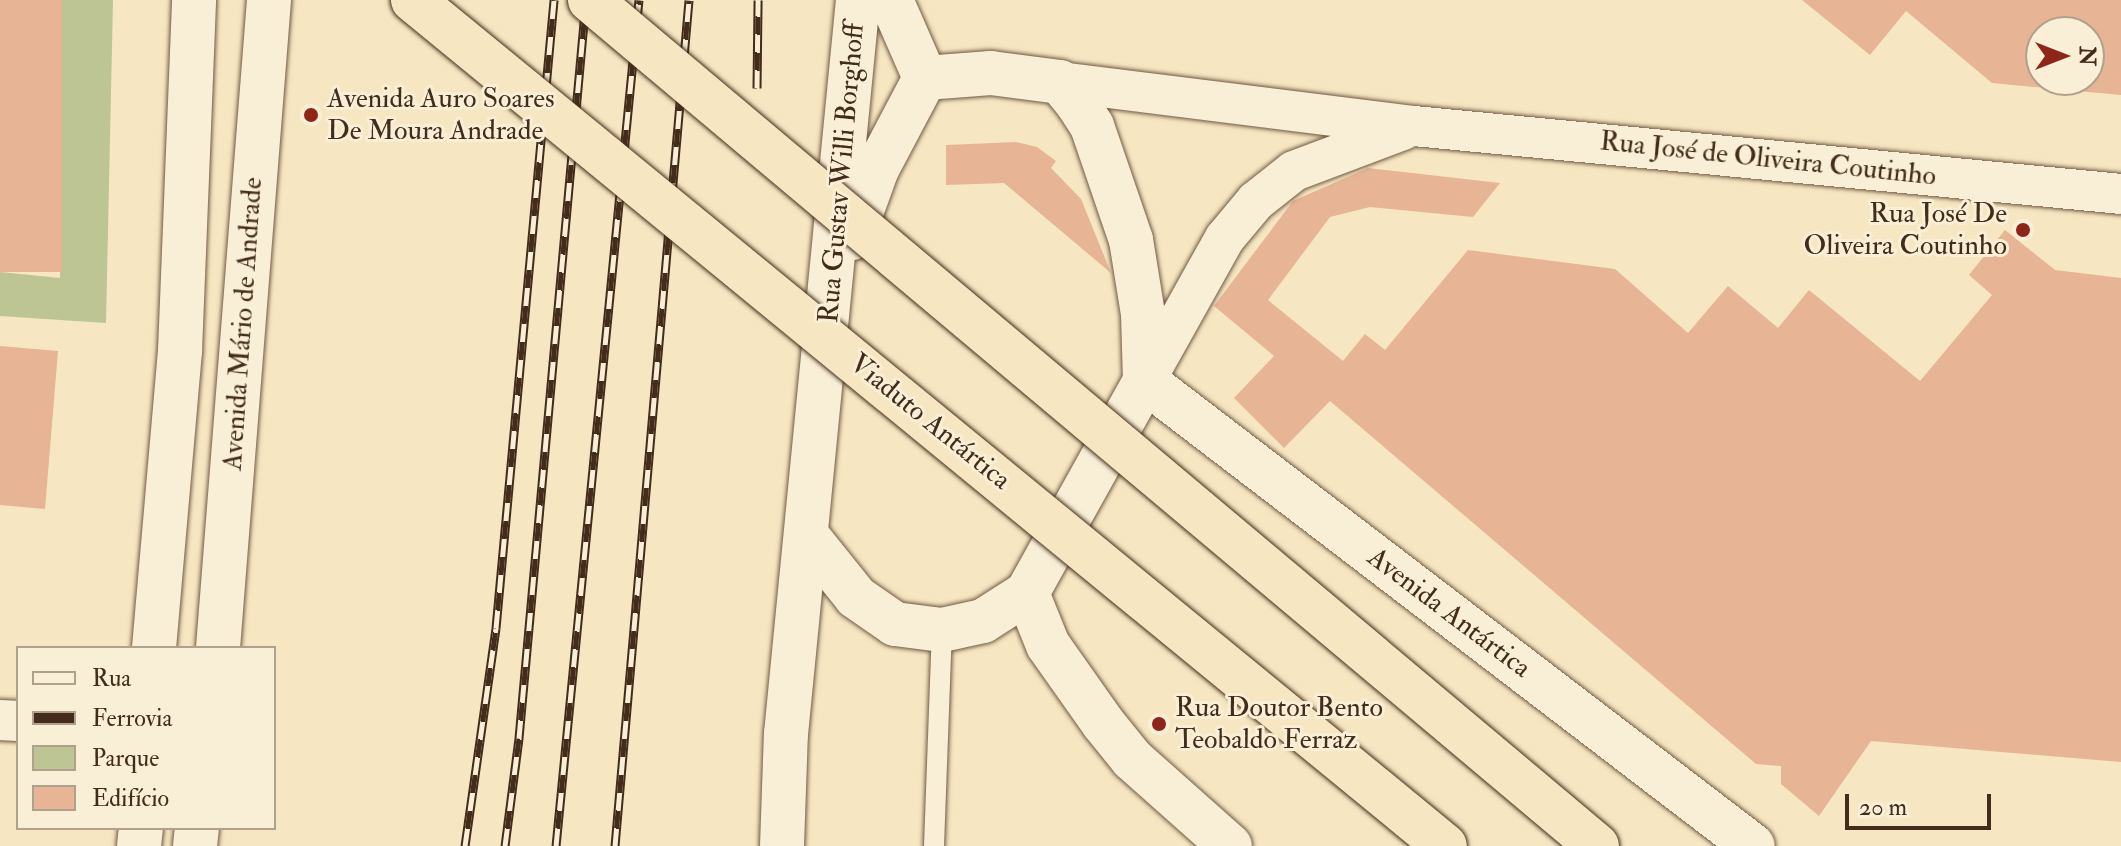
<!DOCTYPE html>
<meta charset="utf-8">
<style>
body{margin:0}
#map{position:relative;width:2121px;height:846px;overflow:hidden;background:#f6e6c1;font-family:"IM FELL Double Pica",serif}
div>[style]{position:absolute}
.green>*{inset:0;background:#bcc593}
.building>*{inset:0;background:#e7b495;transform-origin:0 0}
.roads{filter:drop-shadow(0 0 2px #705a44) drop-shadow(0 0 2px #705a44)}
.service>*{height:20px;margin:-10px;padding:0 10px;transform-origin:10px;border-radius:10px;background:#f9efd7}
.minor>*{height:40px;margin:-20px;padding:0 20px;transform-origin:20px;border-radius:20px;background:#f9efd7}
.tertiary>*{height:44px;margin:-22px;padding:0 22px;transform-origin:22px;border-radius:22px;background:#f9efd7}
.rail>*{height:9px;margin-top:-4.5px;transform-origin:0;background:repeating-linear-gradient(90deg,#f9efd7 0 18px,#432c1b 0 36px);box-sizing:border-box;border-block:2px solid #432c1b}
.bridges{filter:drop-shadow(0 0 2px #432c1b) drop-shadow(0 0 2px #432c1b)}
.primary-bridge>*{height:44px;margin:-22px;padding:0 22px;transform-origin:22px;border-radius:22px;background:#f6e6c1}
.dots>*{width:22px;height:22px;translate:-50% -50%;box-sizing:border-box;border:4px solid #f9efd7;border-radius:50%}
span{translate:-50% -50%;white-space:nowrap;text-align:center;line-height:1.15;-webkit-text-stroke:6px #f9efd7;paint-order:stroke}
.poi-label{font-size:28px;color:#432c1b}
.left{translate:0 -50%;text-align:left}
.right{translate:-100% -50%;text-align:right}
.street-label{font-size:28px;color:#432c1b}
.legend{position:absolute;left:16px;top:646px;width:260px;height:184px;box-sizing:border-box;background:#f9efd7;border:2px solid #b0a18c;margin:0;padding:10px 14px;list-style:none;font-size:24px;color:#432c1b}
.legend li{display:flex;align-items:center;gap:16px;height:40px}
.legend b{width:40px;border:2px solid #b0a18c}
.north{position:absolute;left:2025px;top:16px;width:80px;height:80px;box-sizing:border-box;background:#f9efd7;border:2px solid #b0a18c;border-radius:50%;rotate:90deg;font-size:22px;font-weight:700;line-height:32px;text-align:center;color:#432c1b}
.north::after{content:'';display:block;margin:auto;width:28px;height:36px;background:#8f2418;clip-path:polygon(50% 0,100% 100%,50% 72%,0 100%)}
.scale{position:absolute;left:1845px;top:794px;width:146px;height:36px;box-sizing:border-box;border:4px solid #432c1b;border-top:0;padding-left:10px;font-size:24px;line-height:28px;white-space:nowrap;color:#432c1b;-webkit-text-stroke:6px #f9efd7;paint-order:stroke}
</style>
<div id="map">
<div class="green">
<div style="clip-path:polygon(62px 0,113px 0,106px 323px,0 316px,0 272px,60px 278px)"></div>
</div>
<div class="building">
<div style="left:0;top:0;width:62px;height:272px"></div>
<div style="clip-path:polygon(evenodd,1802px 0,2121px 0,2121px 95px,1992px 83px,1906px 11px,1870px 55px,1802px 0,2041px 32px,2089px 32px,2089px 80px,2041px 80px,2041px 32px)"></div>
<div style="clip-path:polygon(1016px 142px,1037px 147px,1056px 161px,1051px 168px,1081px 199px,1111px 273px,1004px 183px,946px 185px,946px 145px)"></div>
<div style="clip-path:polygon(1368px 168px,1500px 183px,1473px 217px,1370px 207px,1330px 217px,1268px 300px,1343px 361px,1365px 334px,1385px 350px,1468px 250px,1615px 269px,1688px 333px,1728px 286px,1778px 328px,1809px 290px,1920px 381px,1992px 295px,1969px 275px,2005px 230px,2055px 270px,2121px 278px,2121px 762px,1871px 741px,1819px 816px,1781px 784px,1781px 766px,1756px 764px,1330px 401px,1284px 448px,1234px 398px,1274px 356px,1214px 306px,1293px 201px)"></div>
<div style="clip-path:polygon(0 346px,58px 351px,45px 509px,0 505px)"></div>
</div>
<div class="roads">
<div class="service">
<div style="left:934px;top:846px;width:216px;rotate:-87.9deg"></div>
</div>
<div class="minor">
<div style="left:1060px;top:82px;width:357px;rotate:7.1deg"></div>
<div style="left:1414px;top:126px;width:710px;rotate:5.49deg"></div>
<div style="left:1145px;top:381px;width:164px;rotate:-60.8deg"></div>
<div style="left:1225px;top:238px;width:48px;rotate:-50deg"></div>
<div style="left:1256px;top:201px;width:48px;rotate:-38.3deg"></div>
<div style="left:1294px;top:171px;width:116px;rotate:-20.6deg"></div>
<div style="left:0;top:720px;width:18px;rotate:3deg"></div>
</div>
<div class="tertiary">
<div style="left:891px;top:0;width:85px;rotate:66.4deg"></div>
<div style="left:852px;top:238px;width:73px;rotate:-70.1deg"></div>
<div style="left:877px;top:169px;width:103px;rotate:-62.2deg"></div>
<div style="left:1145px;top:381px;width:765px;rotate:37.41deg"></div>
<div style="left:808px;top:537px;width:77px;rotate:51.3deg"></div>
<div style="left:856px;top:597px;width:47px;rotate:34.7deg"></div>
<div style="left:895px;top:624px;width:47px;rotate:7.3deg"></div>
<div style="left:942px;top:630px;width:42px;rotate:-12.4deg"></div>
<div style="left:983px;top:621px;width:52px;rotate:-32.5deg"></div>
<div style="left:1027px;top:593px;width:243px;rotate:-60.9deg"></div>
<div style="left:1145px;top:381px;width:67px;rotate:-91.7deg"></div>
<div style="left:1143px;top:314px;width:75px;rotate:-99.2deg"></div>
<div style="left:1131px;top:240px;width:120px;rotate:-108.9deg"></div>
<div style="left:1092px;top:126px;width:27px;rotate:-123deg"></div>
<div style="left:1077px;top:103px;width:27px;rotate:-129deg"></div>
<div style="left:1060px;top:82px;width:70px;rotate:-172.6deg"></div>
<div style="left:991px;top:73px;width:66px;rotate:175.7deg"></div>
<div style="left:1027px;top:593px;width:56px;rotate:68deg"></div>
<div style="left:1048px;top:645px;width:95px;rotate:54.8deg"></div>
<div style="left:1103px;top:723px;width:46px;rotate:51.1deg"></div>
<div style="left:1132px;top:759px;width:131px;rotate:41.6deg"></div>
<div style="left:154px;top:648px;width:298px;rotate:-85deg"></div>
<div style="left:180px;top:351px;width:351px;rotate:-87.7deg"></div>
<div style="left:218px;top:648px;width:650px;rotate:-85.5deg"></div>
<div style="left:139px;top:846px;width:18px;rotate:-84deg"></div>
<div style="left:195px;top:846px;width:18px;rotate:-84deg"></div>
<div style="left:782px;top:846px;width:112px;rotate:-88deg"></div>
<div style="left:786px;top:734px;width:738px;rotate:-84.4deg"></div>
</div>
</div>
<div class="rail">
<div style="left:757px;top:88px;width:88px;rotate:-89.3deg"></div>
<div style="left:465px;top:846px;width:220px;rotate:-81.9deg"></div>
<div style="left:496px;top:628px;width:631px;rotate:-84.72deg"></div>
<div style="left:505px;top:846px;width:109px;rotate:-82.6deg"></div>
<div style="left:519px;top:738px;width:741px;rotate:-84.81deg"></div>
<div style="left:556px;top:846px;width:850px;rotate:-84.4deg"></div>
<div style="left:615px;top:846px;width:849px;rotate:-85deg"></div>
</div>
<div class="bridges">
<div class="primary-bridge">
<div style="left:413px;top:0;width:1334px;rotate:39.34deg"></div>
<div style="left:590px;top:0;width:1315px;rotate:40.03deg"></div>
</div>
</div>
<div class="dots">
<div style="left:311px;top:115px;background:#8f2418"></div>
<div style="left:2023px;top:230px;background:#8f2418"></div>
<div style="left:1159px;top:724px;background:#8f2418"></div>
</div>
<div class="poi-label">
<span class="left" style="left:327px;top:115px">Avenida Auro Soares<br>De Moura Andrade</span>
<span class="right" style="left:2007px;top:230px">Rua José De<br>Oliveira Coutinho</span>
<span class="left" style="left:1175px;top:724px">Rua Doutor Bento<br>Teobaldo Ferraz</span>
</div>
<div class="street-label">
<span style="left:1768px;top:159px;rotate:6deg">Rua José de Oliveira Coutinho</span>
<span style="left:842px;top:173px;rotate:-85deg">Rua Gustav Willi Borghoff</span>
<span style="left:243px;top:324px;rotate:-86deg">Avenida Mário de Andrade</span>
<span style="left:930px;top:422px;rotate:39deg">Viaduto Antártica</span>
<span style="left:1449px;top:613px;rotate:37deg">Avenida Antártica</span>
</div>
<ul class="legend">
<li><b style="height:10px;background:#f9efd7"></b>Rua</li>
<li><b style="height:10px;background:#432c1b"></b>Ferrovia</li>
<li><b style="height:22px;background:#bcc593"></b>Parque</li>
<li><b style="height:22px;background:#e7b495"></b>Edifício</li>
</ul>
<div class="north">N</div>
<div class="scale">20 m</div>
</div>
